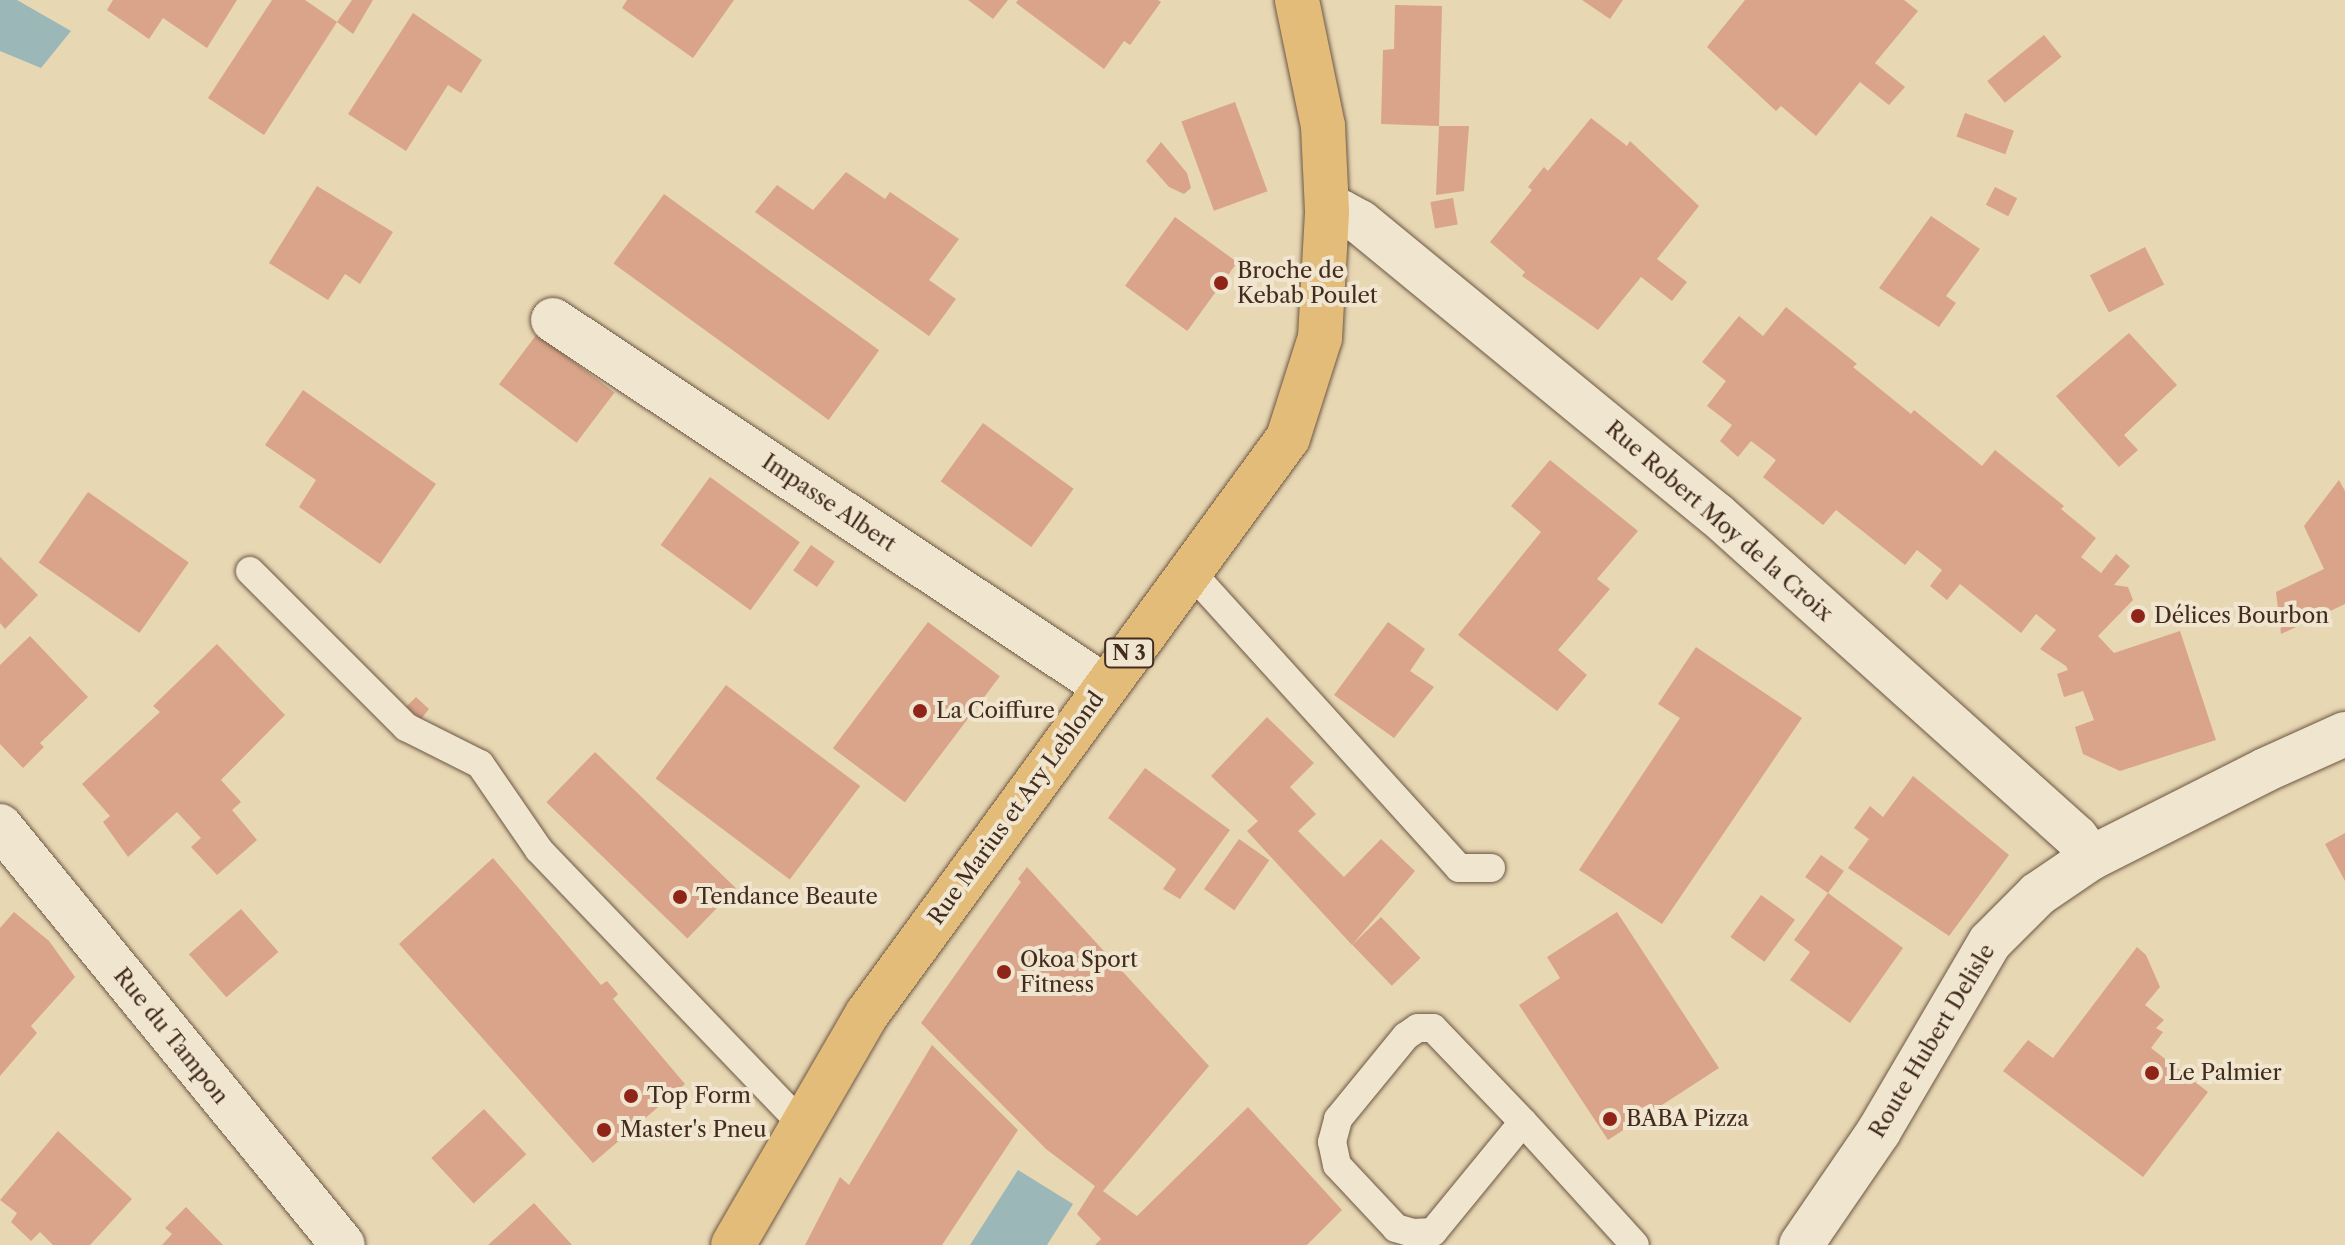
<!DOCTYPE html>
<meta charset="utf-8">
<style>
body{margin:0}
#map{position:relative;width:2345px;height:1245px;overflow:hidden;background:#e8d7b3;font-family:"Libre Caslon Text",serif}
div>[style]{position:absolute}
.water>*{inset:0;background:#9bb7b7}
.building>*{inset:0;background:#d9a489;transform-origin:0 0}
.roads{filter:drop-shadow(0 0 2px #6c5744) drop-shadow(0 0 2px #6c5744)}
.service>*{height:28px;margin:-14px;padding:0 14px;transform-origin:14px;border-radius:14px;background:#f0e5ce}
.minor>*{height:44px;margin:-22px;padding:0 22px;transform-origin:22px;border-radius:22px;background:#f0e5ce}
.secondary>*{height:44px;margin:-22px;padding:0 22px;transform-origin:22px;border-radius:22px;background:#f0e5ce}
.primary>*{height:44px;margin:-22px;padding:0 22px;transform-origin:22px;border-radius:22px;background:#e4bc7a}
.dots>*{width:22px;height:22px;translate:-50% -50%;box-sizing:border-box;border:4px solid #f0e5ce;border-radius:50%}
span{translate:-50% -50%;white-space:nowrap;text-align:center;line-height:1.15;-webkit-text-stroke:8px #f0e5ce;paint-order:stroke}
.shield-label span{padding:2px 6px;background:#f0e5ce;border:2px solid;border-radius:6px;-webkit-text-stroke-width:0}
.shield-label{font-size:20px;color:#432c1f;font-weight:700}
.poi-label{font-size:22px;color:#432c1f}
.left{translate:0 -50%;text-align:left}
.street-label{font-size:22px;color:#432c1f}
</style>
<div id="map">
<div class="water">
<div style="clip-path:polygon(0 0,17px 0,71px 31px,41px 68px,0 51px)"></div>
<div style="clip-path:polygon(1018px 1170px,1073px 1204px,1047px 1245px,970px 1245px)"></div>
</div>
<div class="building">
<div style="clip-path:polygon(113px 0,237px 0,207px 48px,163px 18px,149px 39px,107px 10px)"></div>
<div style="clip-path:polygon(272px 0,305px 0,337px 22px,264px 135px,208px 98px)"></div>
<div style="clip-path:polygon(352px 0,373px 0,353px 34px,337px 22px)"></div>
<div style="clip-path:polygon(627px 0,734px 0,693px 58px,622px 8px)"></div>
<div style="clip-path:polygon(968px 0,1008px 0,993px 19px)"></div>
<div style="clip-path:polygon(1018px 0,1158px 0,1161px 2px,1130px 45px,1124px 41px,1104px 69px,1016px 3px)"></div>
<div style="clip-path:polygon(1582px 0,1623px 0,1610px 19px)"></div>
<div style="clip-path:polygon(1745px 0,1904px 0,1918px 11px,1875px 63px,1905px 87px,1889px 105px,1860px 82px,1816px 136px,1781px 106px,1776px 111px,1707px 47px)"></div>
<div style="clip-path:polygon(1395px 5px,1442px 6px,1439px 126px,1469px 126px,1464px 191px,1436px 195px,1439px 126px,1381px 124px,1383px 50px,1394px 49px)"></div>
<div style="clip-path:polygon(413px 13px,482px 60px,461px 93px,448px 85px,406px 151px,348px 114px)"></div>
<div style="left:2044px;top:35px;width:28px;height:73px;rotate:51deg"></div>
<div style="left:1235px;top:102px;width:95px;height:57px;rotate:70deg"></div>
<div style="left:1965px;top:113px;width:52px;height:25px;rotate:20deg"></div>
<div style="clip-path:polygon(1591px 118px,1627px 146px,1630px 141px,1699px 206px,1657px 259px,1687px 282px,1672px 301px,1641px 277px,1598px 330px,1522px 276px,1525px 272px,1490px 242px,1532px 190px,1528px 187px,1544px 167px,1548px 171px)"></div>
<div style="clip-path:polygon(1161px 142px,1187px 173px,1191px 188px,1184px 194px,1169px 187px,1146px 161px)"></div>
<div style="clip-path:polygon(846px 172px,885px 199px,890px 192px,959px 239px,929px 280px,956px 299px,929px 336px,755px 212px,777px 185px,813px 210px)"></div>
<div style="clip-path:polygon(317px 186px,393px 232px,360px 284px,345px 274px,328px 300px,269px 263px)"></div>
<div style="left:1995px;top:187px;width:25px;height:20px;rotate:27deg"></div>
<div style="left:664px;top:194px;width:266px;height:86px;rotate:36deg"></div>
<div style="left:1453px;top:198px;width:27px;height:23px;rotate:80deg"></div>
<div style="clip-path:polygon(1931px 216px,1980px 249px,1946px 296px,1956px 303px,1939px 327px,1879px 288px)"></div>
<div style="left:1175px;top:217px;width:77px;height:85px;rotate:36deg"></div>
<div style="left:2145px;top:247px;width:42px;height:62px;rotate:63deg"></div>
<div style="clip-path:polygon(1786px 307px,1857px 364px,1853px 367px,1911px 414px,1914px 410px,1982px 466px,1995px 450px,2064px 506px,2061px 509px,2096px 538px,2081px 557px,2101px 573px,2116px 554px,2130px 566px,2114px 585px,2128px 587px,2133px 600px,2098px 636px,2114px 653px,2180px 631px,2216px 740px,2120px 771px,2083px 754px,2075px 727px,2094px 720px,2083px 691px,2064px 697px,2057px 674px,2068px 670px,2066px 666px,2040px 649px,2056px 630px,2036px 614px,2021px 633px,1960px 584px,1947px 600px,1930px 586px,1942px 570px,1917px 550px,1905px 565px,1836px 510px,1823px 525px,1763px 477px,1776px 460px,1751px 441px,1738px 457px,1720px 441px,1732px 425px,1707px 406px,1726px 381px,1702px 362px,1739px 316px,1763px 336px)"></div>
<div style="clip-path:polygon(2129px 333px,2177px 385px,2124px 435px,2138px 450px,2119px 467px,2056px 396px)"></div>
<div style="left:537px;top:334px;width:97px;height:63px;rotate:37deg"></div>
<div style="clip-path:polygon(303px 390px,436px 484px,380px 564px,299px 507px,316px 480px,265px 445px)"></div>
<div style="left:983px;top:423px;width:112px;height:72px;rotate:36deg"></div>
<div style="clip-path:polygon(1550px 460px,1638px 531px,1597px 579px,1610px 589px,1558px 650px,1587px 675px,1557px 711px,1458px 635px,1541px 532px,1511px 506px)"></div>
<div style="left:710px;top:477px;width:111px;height:84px;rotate:36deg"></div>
<div style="clip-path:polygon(2339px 480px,2345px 491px,2345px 604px,2281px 634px,2276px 592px,2324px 569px,2304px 526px)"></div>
<div style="left:88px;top:492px;width:123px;height:86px;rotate:35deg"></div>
<div style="left:811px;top:545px;width:29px;height:31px;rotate:35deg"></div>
<div style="clip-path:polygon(0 557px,38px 595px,5px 629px,0 623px)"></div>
<div style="left:928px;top:622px;width:90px;height:158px;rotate:37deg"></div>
<div style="clip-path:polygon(1388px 622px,1425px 649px,1410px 671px,1434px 687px,1394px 738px,1334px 695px)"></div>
<div style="clip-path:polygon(30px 636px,88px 697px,40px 743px,44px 747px,23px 768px,0 744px,0 665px)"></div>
<div style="clip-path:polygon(217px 644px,285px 715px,221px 780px,241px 802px,232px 810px,257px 840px,217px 875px,191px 847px,201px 838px,177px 812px,128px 857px,103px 822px,110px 816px,82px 784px,160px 712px,153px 706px)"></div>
<div style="clip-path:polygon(1696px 647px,1802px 718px,1662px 924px,1579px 870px,1680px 718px,1658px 704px)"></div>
<div style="left:726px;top:685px;width:168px;height:117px;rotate:37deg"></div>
<div style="clip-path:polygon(416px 697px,429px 709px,421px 719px,406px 707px)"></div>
<div style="clip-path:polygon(1267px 717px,1314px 763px,1290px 787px,1316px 814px,1298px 831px,1344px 877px,1381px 839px,1415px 871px,1352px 945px,1247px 831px,1258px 821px,1211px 776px)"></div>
<div style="left:595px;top:752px;width:196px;height:70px;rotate:44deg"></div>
<div style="clip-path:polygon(1145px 768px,1230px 830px,1180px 899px,1163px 889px,1176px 869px,1108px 818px)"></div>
<div style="clip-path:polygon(1913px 776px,2009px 855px,1949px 936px,1848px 868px,1869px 839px,1854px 828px,1870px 806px,1883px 817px)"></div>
<div style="clip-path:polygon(2345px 833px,2345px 881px,2325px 844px)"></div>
<div style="left:1239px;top:839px;width:37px;height:61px;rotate:35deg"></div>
<div style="clip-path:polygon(1821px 855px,1844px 871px,1828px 893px,1903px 948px,1850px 1023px,1790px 980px,1810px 952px,1794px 940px,1828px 893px,1805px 877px)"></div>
<div style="clip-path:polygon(493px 858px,601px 985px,607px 981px,618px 994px,613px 999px,685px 1084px,593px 1163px,399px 944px)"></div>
<div style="clip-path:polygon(1027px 867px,1209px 1066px,1103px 1191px,1137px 1216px,1248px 1107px,1342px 1210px,1307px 1245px,1095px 1245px,1101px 1239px,1077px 1214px,1095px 1186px,1046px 1149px,921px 1023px,1021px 882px,1018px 879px)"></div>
<div style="left:1761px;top:895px;width:42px;height:52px;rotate:36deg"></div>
<div style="left:241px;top:909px;width:57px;height:69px;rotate:49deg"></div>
<div style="clip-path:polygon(14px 912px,49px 941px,75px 977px,31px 1026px,37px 1033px,0 1076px,0 928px)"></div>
<div style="clip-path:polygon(1617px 912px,1719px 1068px,1608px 1140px,1519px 1005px,1560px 978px,1547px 957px)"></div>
<div style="left:1381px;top:917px;width:57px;height:40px;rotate:46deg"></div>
<div style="clip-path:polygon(2137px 947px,2146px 955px,2160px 987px,2145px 1005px,2164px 1020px,2156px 1028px,2163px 1032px,2151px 1048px,2208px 1092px,2143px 1177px,2003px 1071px,2028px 1040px,2053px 1058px)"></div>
<div style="clip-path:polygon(932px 1045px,1018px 1130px,942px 1245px,805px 1245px,840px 1177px,849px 1185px)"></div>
<div style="left:484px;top:1109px;width:62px;height:72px;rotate:47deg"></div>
<div style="clip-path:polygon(58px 1131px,132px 1199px,90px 1245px,53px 1245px,40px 1232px,31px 1241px,11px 1222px,17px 1213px,0 1200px)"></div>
<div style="clip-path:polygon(534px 1203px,572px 1245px,488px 1245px)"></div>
<div style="clip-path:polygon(186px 1207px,223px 1245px,162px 1245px,172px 1234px,165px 1228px)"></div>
</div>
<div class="roads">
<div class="service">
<div style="left:1189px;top:570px;width:402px;rotate:47.8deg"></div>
<div style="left:1459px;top:868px;width:32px"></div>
<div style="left:250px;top:571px;width:221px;rotate:45deg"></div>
<div style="left:406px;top:727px;width:83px;rotate:26.6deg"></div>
<div style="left:480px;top:764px;width:104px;rotate:55.5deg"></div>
<div style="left:539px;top:850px;width:378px;rotate:46.2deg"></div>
<div style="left:1523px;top:1122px;width:142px;rotate:129.3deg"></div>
<div style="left:1433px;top:1232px;width:20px;rotate:177deg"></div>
<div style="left:1413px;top:1233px;width:18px;rotate:-164deg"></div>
<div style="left:1396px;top:1228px;width:86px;rotate:-133.1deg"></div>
<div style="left:1337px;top:1165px;width:24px;rotate:-102deg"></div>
<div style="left:1332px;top:1142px;width:24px;rotate:-75deg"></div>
<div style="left:1338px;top:1119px;width:107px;rotate:-50.7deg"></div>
<div style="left:1406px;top:1036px;width:14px;rotate:-34deg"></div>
<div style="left:1418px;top:1028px;width:15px"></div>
<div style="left:1433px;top:1028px;width:130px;rotate:46.2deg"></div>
<div style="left:1523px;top:1122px;width:166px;rotate:47.7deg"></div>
</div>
<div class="minor">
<div style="left:1327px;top:211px;width:14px;rotate:4deg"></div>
<div style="left:1341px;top:212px;width:21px;rotate:28deg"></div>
<div style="left:1360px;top:222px;width:462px;rotate:39.4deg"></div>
<div style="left:1717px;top:515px;width:482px;rotate:41.9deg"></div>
<div style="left:2076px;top:837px;width:26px;rotate:54deg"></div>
<div style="left:553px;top:320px;width:661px;rotate:33.59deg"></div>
<div style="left:0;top:826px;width:541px;rotate:50.7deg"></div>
</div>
<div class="secondary">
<div style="left:1801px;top:1245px;width:138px;rotate:-55.6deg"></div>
<div style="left:1879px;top:1131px;width:219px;rotate:-59.6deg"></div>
<div style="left:1990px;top:942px;width:68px;rotate:-45deg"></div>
<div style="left:2038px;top:894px;width:64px;rotate:-34.2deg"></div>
<div style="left:2091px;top:858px;width:195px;rotate:-26.8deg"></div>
<div style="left:2265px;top:770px;width:88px;rotate:-24.2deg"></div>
</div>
<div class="primary">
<div style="left:733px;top:1245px;width:267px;rotate:-59.9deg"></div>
<div style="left:867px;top:1014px;width:713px;rotate:-53.84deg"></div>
<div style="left:1288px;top:438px;width:105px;rotate:-72.3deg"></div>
<div style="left:1320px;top:338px;width:127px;rotate:-86.8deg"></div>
<div style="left:1327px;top:211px;width:85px;rotate:-92.7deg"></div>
<div style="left:1323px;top:126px;width:129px;rotate:-101.7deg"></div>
</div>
</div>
<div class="dots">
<div style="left:1221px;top:283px;background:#8f2418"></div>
<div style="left:2138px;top:616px;background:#8f2418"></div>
<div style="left:920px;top:711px;background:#8f2418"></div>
<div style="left:680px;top:897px;background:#8f2418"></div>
<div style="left:1004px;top:972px;background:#8f2418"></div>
<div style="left:2152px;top:1073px;background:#8f2418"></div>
<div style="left:631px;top:1096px;background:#8f2418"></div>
<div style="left:1610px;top:1119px;background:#8f2418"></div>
<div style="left:604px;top:1130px;background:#8f2418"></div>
</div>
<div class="shield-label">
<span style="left:1129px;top:653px">N 3</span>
</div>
<div class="poi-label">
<span class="left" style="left:1237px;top:283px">Broche de<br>Kebab Poulet</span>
<span class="left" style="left:2154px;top:616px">Délices Bourbon</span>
<span class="left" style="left:936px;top:711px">La Coiffure</span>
<span class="left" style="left:696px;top:897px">Tendance Beaute</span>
<span class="left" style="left:1020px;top:972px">Okoa Sport<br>Fitness</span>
<span class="left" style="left:2168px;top:1073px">Le Palmier</span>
<span class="left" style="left:647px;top:1096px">Top Form</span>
<span class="left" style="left:1626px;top:1119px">BABA Pizza</span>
<span class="left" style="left:620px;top:1130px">Master's Pneu</span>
</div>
<div class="street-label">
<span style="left:829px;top:503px;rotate:34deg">Impasse Albert</span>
<span style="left:1719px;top:521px;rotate:41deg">Rue Robert Moy de la Croix</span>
<span style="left:1016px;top:808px;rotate:-54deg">Rue Marius et Ary Leblond</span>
<span style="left:171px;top:1036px;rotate:51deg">Rue du Tampon</span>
<span style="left:1932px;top:1041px;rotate:-59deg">Route Hubert Delisle</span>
</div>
</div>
